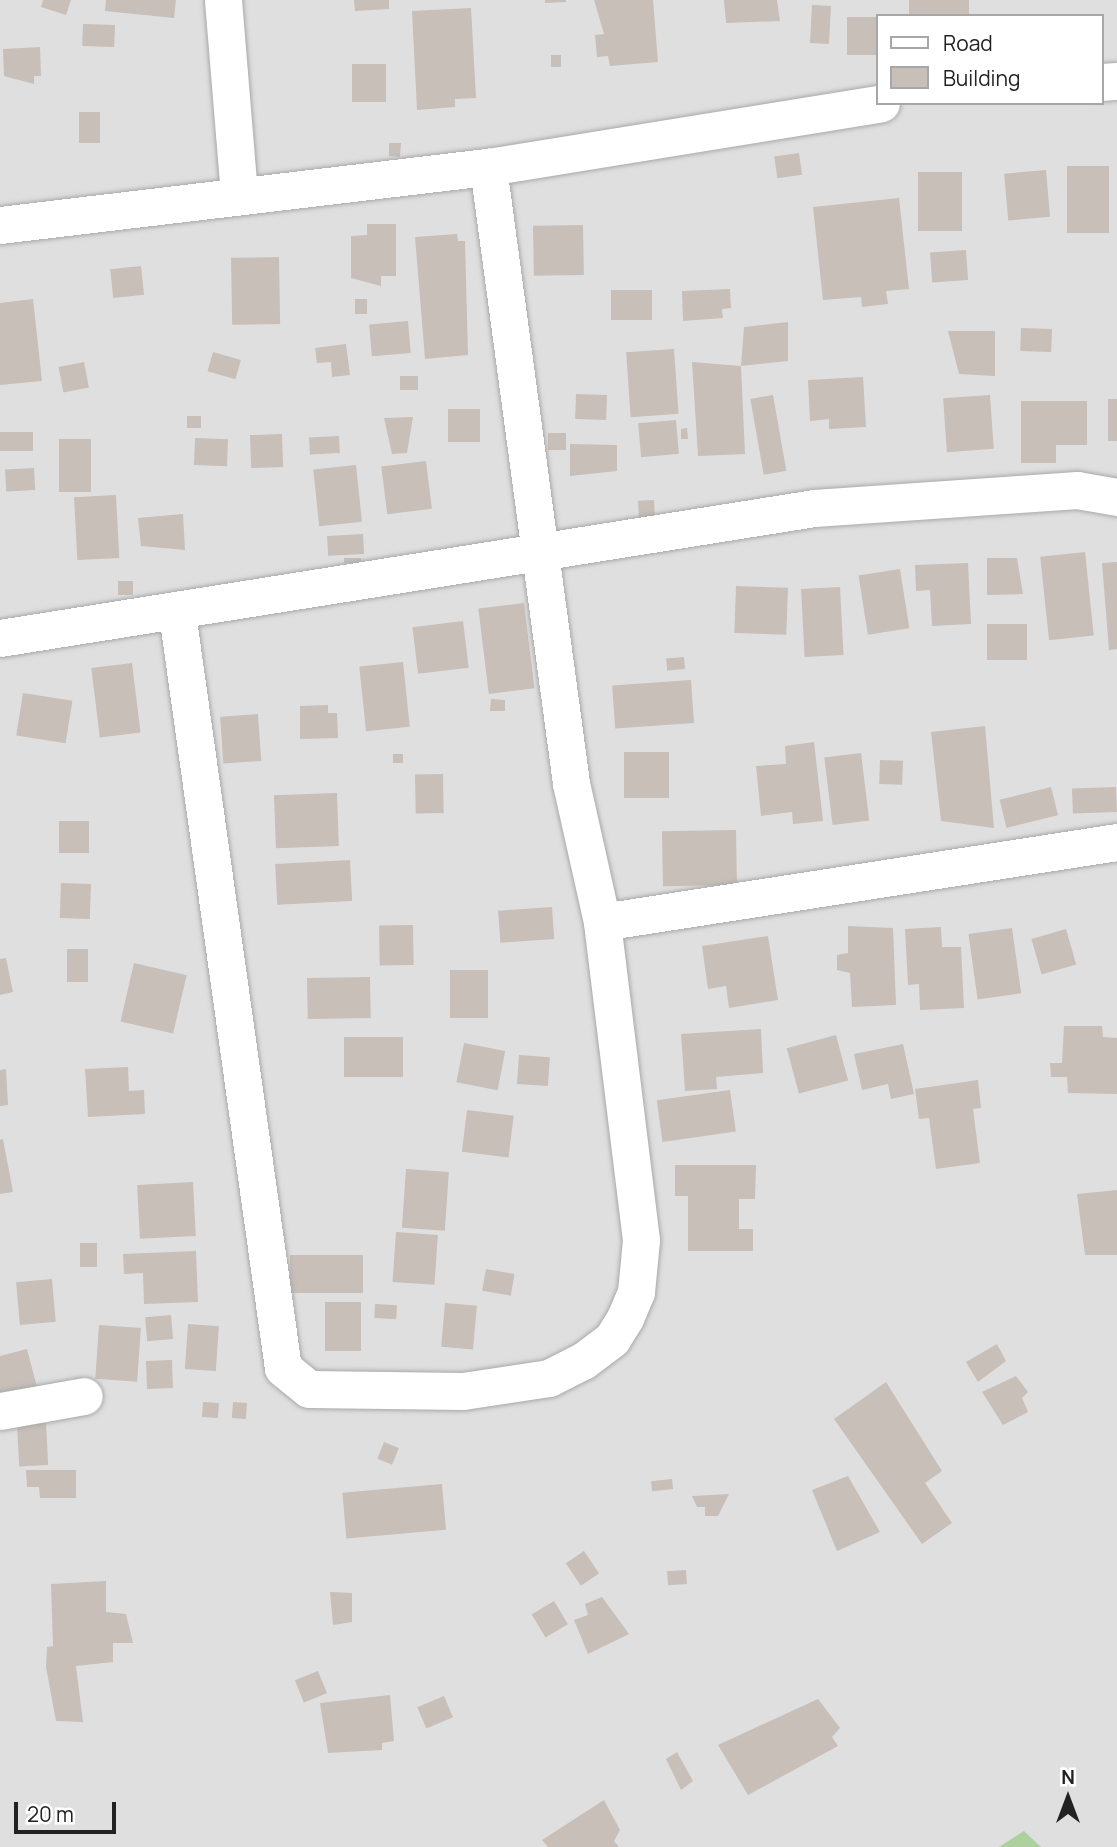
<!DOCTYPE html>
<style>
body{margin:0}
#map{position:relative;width:1117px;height:1847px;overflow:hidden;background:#f2efe9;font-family:Manrope,sans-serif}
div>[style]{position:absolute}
.residential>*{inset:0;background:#e0dfdf}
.forest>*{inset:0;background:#add19e}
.building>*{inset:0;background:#c7bfb8;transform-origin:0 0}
.roads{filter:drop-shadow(0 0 2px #a9a9a9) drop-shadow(0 0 2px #a9a9a9)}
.street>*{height:37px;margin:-18.5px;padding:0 18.5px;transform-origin:18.5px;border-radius:18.5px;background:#fff}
span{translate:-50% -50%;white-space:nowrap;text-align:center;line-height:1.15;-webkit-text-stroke:5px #fff;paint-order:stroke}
.legend{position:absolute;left:876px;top:14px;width:228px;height:91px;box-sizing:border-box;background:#fff;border:2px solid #a7a7a7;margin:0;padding:9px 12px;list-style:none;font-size:21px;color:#222}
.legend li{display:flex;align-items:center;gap:14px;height:35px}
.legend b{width:35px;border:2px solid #a7a7a7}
.north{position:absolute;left:1033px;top:1763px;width:70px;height:70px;-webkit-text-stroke:5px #fff;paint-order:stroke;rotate:0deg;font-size:19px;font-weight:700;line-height:28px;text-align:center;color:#222}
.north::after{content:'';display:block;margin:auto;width:24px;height:32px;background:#222;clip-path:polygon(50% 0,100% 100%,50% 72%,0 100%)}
.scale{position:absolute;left:14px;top:1802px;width:102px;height:32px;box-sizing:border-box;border:4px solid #222;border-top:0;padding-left:9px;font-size:21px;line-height:24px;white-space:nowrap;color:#222;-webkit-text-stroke:5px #fff;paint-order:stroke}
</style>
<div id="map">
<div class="residential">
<div style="clip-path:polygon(evenodd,0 0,1117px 0,1117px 1847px,0 1847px,0 0,877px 16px,1101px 16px,1101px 103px,877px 103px,877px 16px)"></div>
</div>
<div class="forest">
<div style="clip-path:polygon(1024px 1831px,1041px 1847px,999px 1847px)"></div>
</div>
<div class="building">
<div style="clip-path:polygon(43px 0,71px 0,66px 15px,41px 7px)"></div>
<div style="clip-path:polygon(106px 0,176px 0,174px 18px,105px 11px)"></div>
<div style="clip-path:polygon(354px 0,389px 0,389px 9px,355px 11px)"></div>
<div style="clip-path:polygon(545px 0,566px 0,566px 2px,545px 3px)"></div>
<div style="clip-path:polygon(594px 0,653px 0,658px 62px,610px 66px,608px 56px,597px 57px,595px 35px,604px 34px)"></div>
<div style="clip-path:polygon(724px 0,777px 0,780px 21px,726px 23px)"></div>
<div style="left:909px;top:0;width:60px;height:16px"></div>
<div style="left:812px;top:5px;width:19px;height:38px;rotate:3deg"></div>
<div style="clip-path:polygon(471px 8px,476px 98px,455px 99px,455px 107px,417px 110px,412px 11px)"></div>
<div style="left:877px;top:17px;width:38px;height:30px;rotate:90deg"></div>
<div style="left:83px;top:24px;width:32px;height:22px;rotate:2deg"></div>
<div style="clip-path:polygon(40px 47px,41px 76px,34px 76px,34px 84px,4px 76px,3px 49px)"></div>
<div style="left:561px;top:55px;width:12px;height:10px;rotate:90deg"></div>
<div style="left:352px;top:64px;width:34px;height:38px"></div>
<div style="left:79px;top:112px;width:21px;height:31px"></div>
<div style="clip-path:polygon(389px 143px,401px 143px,400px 157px,389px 156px)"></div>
<div style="left:799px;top:153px;width:22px;height:25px;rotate:82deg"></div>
<div style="left:1067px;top:166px;width:42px;height:67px"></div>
<div style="left:1046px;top:170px;width:47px;height:42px;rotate:85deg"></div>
<div style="left:918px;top:172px;width:44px;height:59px"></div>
<div style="clip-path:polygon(899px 198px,909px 289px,886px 291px,888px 304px,862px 307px,861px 297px,823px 300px,813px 207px)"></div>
<div style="clip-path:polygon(367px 224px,396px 224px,396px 276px,381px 276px,381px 286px,351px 278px,351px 236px,367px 235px)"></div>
<div style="left:583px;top:225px;width:50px;height:50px;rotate:89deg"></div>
<div style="clip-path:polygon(457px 234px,458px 241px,465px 241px,468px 355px,425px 359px,415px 237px)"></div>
<div style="left:966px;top:250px;width:30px;height:36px;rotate:86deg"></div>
<div style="left:279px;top:257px;width:67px;height:48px;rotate:89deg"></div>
<div style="left:141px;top:266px;width:29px;height:31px;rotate:84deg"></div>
<div style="clip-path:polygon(730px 289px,731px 308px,722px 309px,723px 318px,683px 321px,682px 291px)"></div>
<div style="left:611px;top:290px;width:41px;height:30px"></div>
<div style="clip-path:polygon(33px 299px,42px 381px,0 385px,0 303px)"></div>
<div style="left:355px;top:299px;width:12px;height:15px"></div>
<div style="left:408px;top:321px;width:32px;height:39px;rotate:85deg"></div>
<div style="clip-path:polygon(788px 322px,788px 361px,741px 366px,745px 454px,698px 456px,692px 362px,741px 366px,744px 327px)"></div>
<div style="left:1021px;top:328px;width:31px;height:23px;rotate:2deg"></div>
<div style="clip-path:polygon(948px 331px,995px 331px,995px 376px,959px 374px)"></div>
<div style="clip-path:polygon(346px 344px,350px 375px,332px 377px,331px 362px,317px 363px,315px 348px)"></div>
<div style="left:674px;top:349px;width:65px;height:48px;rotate:86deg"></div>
<div style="left:213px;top:352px;width:29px;height:20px;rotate:16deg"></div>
<div style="left:84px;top:362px;width:26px;height:26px;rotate:79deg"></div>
<div style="left:400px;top:376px;width:18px;height:14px"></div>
<div style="clip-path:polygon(863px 377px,866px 427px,829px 429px,829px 419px,810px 421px,808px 380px)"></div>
<div style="left:576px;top:394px;width:31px;height:25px;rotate:2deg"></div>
<div style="left:773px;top:395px;width:77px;height:23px;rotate:80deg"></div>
<div style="left:990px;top:395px;width:54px;height:47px;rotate:86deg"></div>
<div style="left:1108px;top:399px;width:9px;height:42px"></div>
<div style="clip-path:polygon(1021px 401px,1087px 401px,1087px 445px,1056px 445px,1056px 463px,1021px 463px)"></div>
<div style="left:448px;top:409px;width:32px;height:33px"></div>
<div style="left:187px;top:416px;width:14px;height:12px"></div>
<div style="clip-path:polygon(413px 417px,407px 453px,392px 454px,384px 418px)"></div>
<div style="left:676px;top:420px;width:34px;height:38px;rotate:85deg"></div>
<div style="clip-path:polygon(687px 428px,688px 439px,681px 439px,681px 429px)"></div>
<div style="left:0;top:432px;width:33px;height:19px"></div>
<div style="left:548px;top:433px;width:18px;height:17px"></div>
<div style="left:282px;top:434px;width:33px;height:32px;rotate:88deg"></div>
<div style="left:339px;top:436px;width:17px;height:30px;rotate:87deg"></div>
<div style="left:195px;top:438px;width:33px;height:27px;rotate:2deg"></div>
<div style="left:59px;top:439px;width:32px;height:53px"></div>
<div style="clip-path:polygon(570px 444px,617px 445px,617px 471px,570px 476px)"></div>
<div style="left:426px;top:461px;width:48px;height:45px;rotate:83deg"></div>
<div style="left:356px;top:465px;width:57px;height:43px;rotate:84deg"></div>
<div style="left:34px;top:468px;width:22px;height:29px;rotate:87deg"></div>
<div style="left:116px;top:495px;width:63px;height:42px;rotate:87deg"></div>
<div style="left:654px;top:500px;width:20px;height:16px;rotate:87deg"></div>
<div style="clip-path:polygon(183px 514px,185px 550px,141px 546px,138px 518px)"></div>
<div style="left:363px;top:534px;width:20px;height:36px;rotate:87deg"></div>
<div style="left:1085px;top:552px;width:84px;height:45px;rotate:84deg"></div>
<div style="left:344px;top:558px;width:17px;height:5px"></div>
<div style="clip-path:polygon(987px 558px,1017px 558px,1023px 594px,987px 595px)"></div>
<div style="clip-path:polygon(1117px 562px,1117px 649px,1109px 650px,1102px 563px)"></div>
<div style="clip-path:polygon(968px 563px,971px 624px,932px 626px,930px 590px,916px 591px,915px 565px)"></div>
<div style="left:900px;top:569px;width:60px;height:42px;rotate:81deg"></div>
<div style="left:118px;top:581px;width:15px;height:14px"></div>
<div style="left:736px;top:586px;width:52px;height:47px;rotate:2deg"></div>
<div style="left:840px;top:587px;width:68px;height:39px;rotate:87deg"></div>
<div style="left:524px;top:603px;width:86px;height:46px;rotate:83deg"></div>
<div style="left:463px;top:621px;width:47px;height:51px;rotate:83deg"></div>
<div style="left:1027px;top:624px;width:36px;height:40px;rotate:90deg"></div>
<div style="left:684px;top:657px;width:12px;height:18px;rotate:85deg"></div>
<div style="left:403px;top:662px;width:65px;height:44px;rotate:84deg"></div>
<div style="left:132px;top:663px;width:70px;height:41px;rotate:83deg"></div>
<div style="left:691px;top:680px;width:43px;height:79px;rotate:86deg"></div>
<div style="left:23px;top:693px;width:50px;height:43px;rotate:9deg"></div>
<div style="clip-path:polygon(491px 699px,505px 700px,505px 711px,490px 711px)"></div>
<div style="clip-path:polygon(328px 705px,328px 713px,337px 713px,338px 738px,300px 739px,300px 706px)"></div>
<div style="left:258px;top:714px;width:47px;height:38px;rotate:86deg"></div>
<div style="clip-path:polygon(985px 726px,994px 828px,941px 821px,931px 732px)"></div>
<div style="clip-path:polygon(814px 742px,823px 821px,793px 824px,792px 812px,761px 816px,756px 766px,786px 764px,785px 746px)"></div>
<div style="left:624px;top:752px;width:45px;height:46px"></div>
<div style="left:861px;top:753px;width:68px;height:37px;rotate:83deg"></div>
<div style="left:393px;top:754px;width:10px;height:9px"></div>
<div style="left:880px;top:760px;width:23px;height:24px;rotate:2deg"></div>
<div style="left:443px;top:774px;width:39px;height:28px;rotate:89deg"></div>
<div style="left:1051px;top:787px;width:29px;height:53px;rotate:76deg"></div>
<div style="left:1116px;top:787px;width:25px;height:44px;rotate:88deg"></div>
<div style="left:337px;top:793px;width:53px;height:63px;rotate:88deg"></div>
<div style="left:89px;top:821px;width:32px;height:30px;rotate:90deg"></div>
<div style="left:736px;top:830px;width:55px;height:74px;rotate:89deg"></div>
<div style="left:350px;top:860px;width:41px;height:75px;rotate:87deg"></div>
<div style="left:61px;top:883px;width:30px;height:35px;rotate:2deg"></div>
<div style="left:552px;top:907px;width:32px;height:54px;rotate:86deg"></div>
<div style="left:413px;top:925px;width:40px;height:34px;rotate:89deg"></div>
<div style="clip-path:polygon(848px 926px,893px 928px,896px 1005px,852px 1007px,850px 973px,837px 970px,837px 955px,848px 953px)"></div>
<div style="clip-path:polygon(941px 927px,942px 947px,961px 947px,964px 1008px,920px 1010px,919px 984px,908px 985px,905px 929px)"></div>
<div style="left:1012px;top:928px;width:66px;height:44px;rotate:82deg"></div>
<div style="left:1066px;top:929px;width:37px;height:36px;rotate:74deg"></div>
<div style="clip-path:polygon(768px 936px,778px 1000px,729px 1008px,726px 986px,708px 989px,702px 946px)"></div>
<div style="left:67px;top:949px;width:21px;height:33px"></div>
<div style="clip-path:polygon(6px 958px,13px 992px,0 995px,0 959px)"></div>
<div style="left:134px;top:963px;width:54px;height:60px;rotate:13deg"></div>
<div style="left:450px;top:970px;width:38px;height:48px"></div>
<div style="left:370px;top:977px;width:41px;height:63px;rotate:89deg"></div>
<div style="clip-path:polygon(1064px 1026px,1102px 1026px,1103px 1037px,1117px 1038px,1117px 1094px,1068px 1093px,1067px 1077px,1051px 1077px,1050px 1063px,1062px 1063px)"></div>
<div style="clip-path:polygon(761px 1029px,763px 1073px,716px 1077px,717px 1089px,685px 1091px,681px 1034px)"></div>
<div style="left:836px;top:1035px;width:47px;height:51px;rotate:75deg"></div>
<div style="left:344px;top:1037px;width:59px;height:40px"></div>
<div style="left:464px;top:1043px;width:42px;height:40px;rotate:11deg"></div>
<div style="clip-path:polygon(903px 1044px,914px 1094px,891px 1099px,888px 1084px,862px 1090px,854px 1054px)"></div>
<div style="left:519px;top:1055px;width:31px;height:29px;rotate:4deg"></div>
<div style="clip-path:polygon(128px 1067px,129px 1091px,144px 1090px,145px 1114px,88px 1117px,85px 1069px)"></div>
<div style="clip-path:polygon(6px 1069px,8px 1105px,0 1106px,0 1070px)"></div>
<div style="clip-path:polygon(978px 1080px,981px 1108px,973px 1109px,980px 1163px,936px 1169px,929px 1118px,919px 1119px,915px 1089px)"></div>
<div style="left:730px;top:1090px;width:42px;height:74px;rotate:82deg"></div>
<div style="left:467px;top:1110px;width:47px;height:42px;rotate:7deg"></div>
<div style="clip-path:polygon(3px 1139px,13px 1192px,0 1194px,0 1140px)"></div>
<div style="clip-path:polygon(675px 1165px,756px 1165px,755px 1199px,739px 1199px,739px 1229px,753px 1229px,753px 1251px,688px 1251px,688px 1196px,675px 1196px)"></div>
<div style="left:406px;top:1169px;width:43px;height:59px;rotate:4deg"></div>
<div style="left:193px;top:1182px;width:54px;height:56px;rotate:87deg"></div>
<div style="clip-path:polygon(1117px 1190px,1117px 1255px,1085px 1255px,1077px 1194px)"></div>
<div style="left:396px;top:1232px;width:42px;height:50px;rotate:4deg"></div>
<div style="left:97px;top:1243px;width:24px;height:17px;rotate:90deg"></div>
<div style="clip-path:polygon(196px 1251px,198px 1302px,144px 1304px,143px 1273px,124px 1274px,123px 1254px)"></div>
<div style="left:290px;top:1255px;width:73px;height:38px"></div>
<div style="left:486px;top:1269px;width:29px;height:22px;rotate:10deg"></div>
<div style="left:52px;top:1279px;width:43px;height:36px;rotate:85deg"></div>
<div style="left:325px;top:1302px;width:36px;height:49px"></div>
<div style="left:445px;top:1303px;width:32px;height:44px;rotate:5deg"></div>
<div style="left:375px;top:1304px;width:22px;height:14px;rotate:3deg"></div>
<div style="left:171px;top:1315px;width:24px;height:26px;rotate:85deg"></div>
<div style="left:188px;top:1324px;width:31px;height:45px;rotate:4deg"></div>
<div style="left:99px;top:1325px;width:42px;height:54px;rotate:4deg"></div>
<div style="clip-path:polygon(997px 1344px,1006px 1361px,978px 1382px,966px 1362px)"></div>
<div style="clip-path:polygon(27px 1349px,38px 1391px,0 1400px,0 1356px)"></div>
<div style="left:172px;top:1360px;width:28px;height:26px;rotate:88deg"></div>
<div style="clip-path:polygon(1016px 1376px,1028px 1392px,1022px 1398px,1028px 1412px,1003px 1425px,982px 1392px)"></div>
<div style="clip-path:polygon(886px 1382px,942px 1471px,925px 1483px,952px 1523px,922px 1544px,834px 1419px)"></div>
<div style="left:203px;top:1402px;width:16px;height:15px;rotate:4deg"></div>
<div style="left:233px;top:1402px;width:14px;height:16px;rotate:4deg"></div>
<div style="left:46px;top:1423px;width:42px;height:29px;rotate:87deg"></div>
<div style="left:384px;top:1442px;width:16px;height:18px;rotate:22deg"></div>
<div style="clip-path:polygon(26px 1470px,76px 1470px,76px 1498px,40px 1498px,39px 1487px,27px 1487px)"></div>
<div style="clip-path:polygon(848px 1476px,880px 1532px,837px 1551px,812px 1490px)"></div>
<div style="left:672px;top:1479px;width:10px;height:21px;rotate:84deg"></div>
<div style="left:442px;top:1484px;width:46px;height:100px;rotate:85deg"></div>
<div style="clip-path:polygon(729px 1494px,718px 1516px,705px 1516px,705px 1507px,697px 1507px,692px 1496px)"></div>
<div style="left:584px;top:1551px;width:27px;height:22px;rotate:56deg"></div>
<div style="left:686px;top:1570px;width:14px;height:19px;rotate:86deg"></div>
<div style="clip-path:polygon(106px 1581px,106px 1612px,126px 1614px,133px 1643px,113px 1643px,113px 1662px,76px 1666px,83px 1722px,56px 1721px,46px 1667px,47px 1647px,53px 1646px,51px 1584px)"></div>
<div style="clip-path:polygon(330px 1592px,352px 1593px,352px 1622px,333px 1625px)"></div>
<div style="clip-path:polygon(602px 1597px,629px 1634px,588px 1654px,574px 1620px,588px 1615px,585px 1604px)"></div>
<div style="left:554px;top:1601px;width:27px;height:26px;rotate:59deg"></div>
<div style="left:318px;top:1671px;width:24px;height:25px;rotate:68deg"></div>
<div style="clip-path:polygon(390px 1695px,394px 1741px,382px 1743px,382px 1750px,328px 1753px,320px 1703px)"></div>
<div style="left:444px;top:1696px;width:23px;height:29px;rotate:67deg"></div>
<div style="clip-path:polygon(818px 1699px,840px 1728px,832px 1737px,838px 1746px,748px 1795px,718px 1745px)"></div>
<div style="clip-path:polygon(677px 1752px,693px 1781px,681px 1790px,666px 1759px)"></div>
<div style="clip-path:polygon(604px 1800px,620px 1830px,614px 1841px,619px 1847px,548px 1847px,542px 1840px)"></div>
</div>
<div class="roads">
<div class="street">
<div style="left:223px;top:0;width:196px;rotate:85.3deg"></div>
<div style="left:1101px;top:82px;width:16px;rotate:-4deg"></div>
<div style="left:0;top:225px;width:491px;rotate:-6.8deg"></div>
<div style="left:488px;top:167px;width:398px;rotate:-9.2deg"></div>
<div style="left:177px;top:613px;width:762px;rotate:82.01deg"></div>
<div style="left:283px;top:1368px;width:33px;rotate:39deg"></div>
<div style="left:309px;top:1389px;width:154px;rotate:0.7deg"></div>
<div style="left:463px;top:1391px;width:87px;rotate:-8.6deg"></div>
<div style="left:549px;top:1378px;width:38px;rotate:-27deg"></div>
<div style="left:583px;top:1361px;width:36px;rotate:-37deg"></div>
<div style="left:612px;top:1339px;width:25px;rotate:-58deg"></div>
<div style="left:625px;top:1318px;width:28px;rotate:-67deg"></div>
<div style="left:636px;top:1292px;width:52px;rotate:-84.5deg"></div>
<div style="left:641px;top:1240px;width:320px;rotate:-97deg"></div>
<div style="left:602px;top:922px;width:142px;rotate:-102.6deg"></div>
<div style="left:571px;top:783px;width:622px;rotate:-97.67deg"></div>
<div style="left:0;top:638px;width:824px;rotate:-9.07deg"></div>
<div style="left:814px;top:508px;width:264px;rotate:-3.9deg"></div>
<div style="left:1077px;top:490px;width:41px;rotate:9.9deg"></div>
<div style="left:602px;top:922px;width:521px;rotate:-8.83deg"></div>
<div style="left:0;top:1411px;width:85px;rotate:-10.1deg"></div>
</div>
</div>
<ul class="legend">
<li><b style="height:9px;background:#fff"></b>Road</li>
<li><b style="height:19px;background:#c7bfb8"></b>Building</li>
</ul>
<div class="north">N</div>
<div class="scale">20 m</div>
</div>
